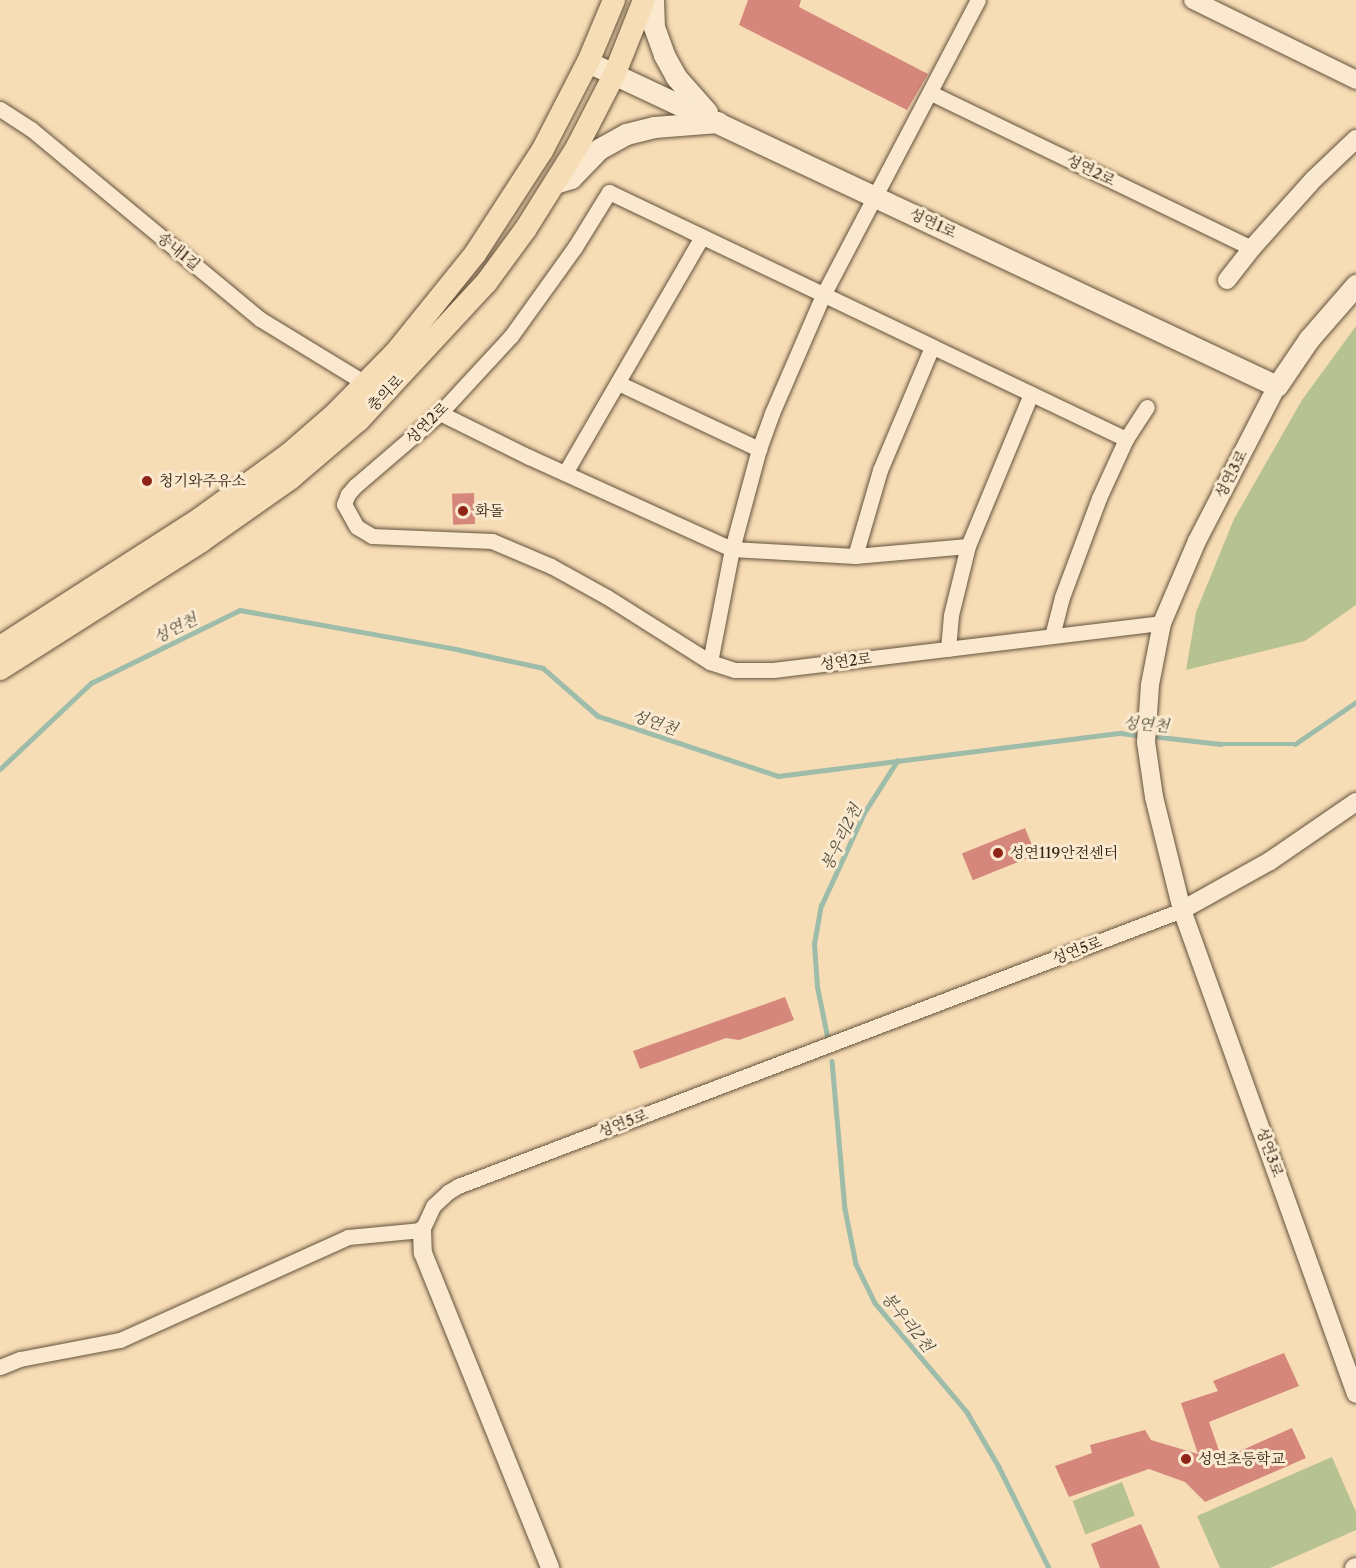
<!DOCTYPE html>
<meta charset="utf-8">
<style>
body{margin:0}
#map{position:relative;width:1356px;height:1568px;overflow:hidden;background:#f7ddb5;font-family:"Libre Caslon Text","Noto Serif KR",serif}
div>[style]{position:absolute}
.green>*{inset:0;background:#b7c292;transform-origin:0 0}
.stream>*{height:4.5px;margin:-2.25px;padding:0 2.25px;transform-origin:2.25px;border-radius:2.25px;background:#9ebcaa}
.building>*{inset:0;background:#d5877b;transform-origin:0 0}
.roads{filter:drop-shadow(0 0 2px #64523d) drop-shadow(0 0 2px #64523d)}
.minor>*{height:15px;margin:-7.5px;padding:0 7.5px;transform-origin:7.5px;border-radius:7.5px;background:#fae9cf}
.tertiary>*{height:18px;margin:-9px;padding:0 9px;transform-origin:9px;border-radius:9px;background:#fae9cf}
.secondary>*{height:21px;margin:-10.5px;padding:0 10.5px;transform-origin:10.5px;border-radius:10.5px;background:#fae9cf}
.primary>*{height:22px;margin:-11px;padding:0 11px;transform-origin:11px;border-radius:11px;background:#f7ddb5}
.dots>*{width:16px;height:16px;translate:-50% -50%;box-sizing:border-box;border:3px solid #fae9cf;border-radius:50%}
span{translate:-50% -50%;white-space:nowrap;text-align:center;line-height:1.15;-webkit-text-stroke:6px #fae9cf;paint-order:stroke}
.street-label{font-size:15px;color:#332315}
.poi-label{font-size:15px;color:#332315}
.left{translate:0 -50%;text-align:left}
.water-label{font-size:16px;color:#535142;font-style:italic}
</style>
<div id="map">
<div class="green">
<div style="clip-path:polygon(1356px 326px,1356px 605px,1305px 641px,1186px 670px,1196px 612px,1234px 519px,1302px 400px)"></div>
<div style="clip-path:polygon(1332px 1457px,1356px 1512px,1356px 1530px,1270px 1568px,1220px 1568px,1197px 1516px)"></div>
<div style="left:1122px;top:1482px;width:36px;height:53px;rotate:69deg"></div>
</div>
<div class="stream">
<div style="left:1151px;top:736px;width:70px;rotate:6.5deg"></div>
<div style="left:1221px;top:744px;width:74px"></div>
<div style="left:1295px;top:744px;width:74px;rotate:-34.5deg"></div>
<div style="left:0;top:769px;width:125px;rotate:-43.4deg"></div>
<div style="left:91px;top:683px;width:166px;rotate:-26.1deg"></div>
<div style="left:240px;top:610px;width:219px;rotate:10.2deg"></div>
<div style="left:456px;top:649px;width:89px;rotate:12.3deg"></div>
<div style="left:543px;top:668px;width:73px;rotate:41.1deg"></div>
<div style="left:598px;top:716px;width:190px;rotate:18.4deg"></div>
<div style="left:778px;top:776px;width:345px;rotate:-7.2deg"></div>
<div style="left:1120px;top:733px;width:23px;rotate:7deg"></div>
<div style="left:827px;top:1036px;width:50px;rotate:-101.5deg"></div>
<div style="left:817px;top:987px;width:43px;rotate:-94deg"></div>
<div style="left:814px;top:944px;width:39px;rotate:-80deg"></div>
<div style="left:821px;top:906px;width:102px;rotate:-65.2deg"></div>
<div style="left:864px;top:813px;width:62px;rotate:-57.6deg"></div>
<div style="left:832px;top:1061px;width:149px;rotate:85deg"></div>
<div style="left:845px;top:1209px;width:56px;rotate:78.7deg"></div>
<div style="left:856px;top:1264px;width:43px;rotate:64deg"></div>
<div style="left:875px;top:1303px;width:143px;rotate:49.8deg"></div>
<div style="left:967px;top:1412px;width:64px;rotate:59.8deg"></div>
<div style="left:999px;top:1467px;width:113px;rotate:63.7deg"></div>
</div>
<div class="building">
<div style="clip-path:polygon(748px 0,801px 0,799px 7px,928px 74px,907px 110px,739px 25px)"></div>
<div style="left:474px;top:493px;width:31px;height:22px;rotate:88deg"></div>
<div style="left:1025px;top:828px;width:29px;height:68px;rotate:68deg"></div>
<div style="clip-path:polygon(785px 997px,794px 1020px,739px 1040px,726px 1038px,640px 1069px,633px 1051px)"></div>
<div style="clip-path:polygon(1284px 1353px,1299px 1386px,1209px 1422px,1222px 1459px,1292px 1428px,1306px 1458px,1205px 1502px,1185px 1482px,1149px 1469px,1069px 1497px,1055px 1466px,1092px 1453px,1090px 1445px,1145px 1430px,1151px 1440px,1198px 1454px,1181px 1403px,1218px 1391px,1213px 1381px)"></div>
<div style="clip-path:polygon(1141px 1524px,1160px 1568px,1100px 1568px,1091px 1544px)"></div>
</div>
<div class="roads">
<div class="minor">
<div style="left:931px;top:93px;width:356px;rotate:25.8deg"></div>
<div style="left:0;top:109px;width:37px;rotate:33deg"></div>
<div style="left:31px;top:129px;width:298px;rotate:39.7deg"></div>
<div style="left:260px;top:319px;width:123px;rotate:31.4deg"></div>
<div style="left:618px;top:383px;width:156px;rotate:25.1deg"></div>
<div style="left:440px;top:413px;width:99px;rotate:26.3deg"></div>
<div style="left:529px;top:457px;width:223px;rotate:24.4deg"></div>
<div style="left:732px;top:549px;width:123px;rotate:3.3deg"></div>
<div style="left:855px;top:556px;width:113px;rotate:-5.1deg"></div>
<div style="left:1126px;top:439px;width:573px;rotate:-154.46deg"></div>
<div style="left:609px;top:192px;width:65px;rotate:121.7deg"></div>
<div style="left:575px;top:247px;width:110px;rotate:125.7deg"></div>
<div style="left:511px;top:336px;width:105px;rotate:132.7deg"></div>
<div style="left:440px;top:413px;width:112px;rotate:139.3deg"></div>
<div style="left:355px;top:486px;width:11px;rotate:131deg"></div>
<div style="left:348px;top:494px;width:11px;rotate:112deg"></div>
<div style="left:344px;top:504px;width:26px;rotate:61deg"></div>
<div style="left:357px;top:527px;width:17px;rotate:31deg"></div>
<div style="left:372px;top:536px;width:120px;rotate:2.4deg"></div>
<div style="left:492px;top:541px;width:64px;rotate:23deg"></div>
<div style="left:551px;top:566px;width:64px;rotate:29deg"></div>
<div style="left:607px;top:597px;width:122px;rotate:32.3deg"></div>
<div style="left:710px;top:662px;width:26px;rotate:18deg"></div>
<div style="left:735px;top:670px;width:38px"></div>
<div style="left:773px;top:670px;width:392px;rotate:-6.9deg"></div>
<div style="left:565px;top:473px;width:273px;rotate:-59.9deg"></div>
<div style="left:855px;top:556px;width:90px;rotate:-73.8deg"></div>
<div style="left:880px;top:470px;width:134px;rotate:-67.1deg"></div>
<div style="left:1052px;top:636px;width:40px;rotate:-75.6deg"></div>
<div style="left:1062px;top:597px;width:106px;rotate:-69.5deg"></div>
<div style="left:1099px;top:498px;width:65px;rotate:-65.4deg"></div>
<div style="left:1126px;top:439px;width:38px;rotate:-57deg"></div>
<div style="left:948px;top:649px;width:34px;rotate:-85deg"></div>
<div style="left:951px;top:615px;width:71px;rotate:-76.2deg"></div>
<div style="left:968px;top:546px;width:165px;rotate:-67.5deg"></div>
<div style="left:710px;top:662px;width:115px;rotate:-79deg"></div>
<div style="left:732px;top:549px;width:104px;rotate:-74.9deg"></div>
<div style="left:759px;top:449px;width:38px;rotate:-70deg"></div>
<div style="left:772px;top:413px;width:129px;rotate:-66.6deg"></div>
<div style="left:823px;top:295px;width:333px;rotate:-62.3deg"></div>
<div style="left:0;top:1367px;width:22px;rotate:-22deg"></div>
<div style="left:20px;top:1359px;width:102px;rotate:-10.8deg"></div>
<div style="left:120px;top:1340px;width:250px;rotate:-24.3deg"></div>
<div style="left:348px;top:1237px;width:74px;rotate:-5.4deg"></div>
<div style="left:422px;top:1230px;width:26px;rotate:-65deg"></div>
<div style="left:433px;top:1206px;width:21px;rotate:-43deg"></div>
<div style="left:448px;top:1192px;width:12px;rotate:-31deg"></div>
<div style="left:458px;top:1186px;width:775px;rotate:-20.87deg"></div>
</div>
<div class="tertiary">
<div style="left:1193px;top:0;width:182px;rotate:26.1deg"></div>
<div style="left:1227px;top:280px;width:41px;rotate:-52deg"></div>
<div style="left:1252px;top:248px;width:93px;rotate:-48.1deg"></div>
<div style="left:1314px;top:179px;width:58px;rotate:-43.6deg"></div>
<div style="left:1277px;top:386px;width:174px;rotate:117.3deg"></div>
<div style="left:1197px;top:541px;width:89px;rotate:113.1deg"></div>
<div style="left:1162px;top:623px;width:63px;rotate:101deg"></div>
<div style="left:1150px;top:685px;width:57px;rotate:94deg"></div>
<div style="left:1146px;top:742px;width:56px;rotate:81.7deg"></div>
<div style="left:1154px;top:797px;width:116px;rotate:76.1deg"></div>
<div style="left:1182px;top:910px;width:514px;rotate:70.23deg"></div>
<div style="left:1182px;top:910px;width:101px;rotate:-29.1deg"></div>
<div style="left:1270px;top:861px;width:104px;rotate:-34.5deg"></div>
<div style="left:422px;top:1230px;width:23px;rotate:88deg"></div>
<div style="left:423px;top:1253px;width:340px;rotate:68deg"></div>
<div style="left:1354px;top:1568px;width:2px;rotate:-27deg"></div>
</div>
<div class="secondary">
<div style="left:653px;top:0;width:27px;rotate:88deg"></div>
<div style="left:654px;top:27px;width:30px;rotate:70deg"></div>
<div style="left:664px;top:55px;width:25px;rotate:61deg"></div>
<div style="left:676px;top:77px;width:47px;rotate:48.5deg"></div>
<div style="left:588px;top:62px;width:761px;rotate:25.19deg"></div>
<div style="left:1277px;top:386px;width:57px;rotate:-55.8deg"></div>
<div style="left:1309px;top:339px;width:72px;rotate:-49deg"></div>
<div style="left:558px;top:182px;width:14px;rotate:-17deg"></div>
<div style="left:571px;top:178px;width:40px;rotate:-46deg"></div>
<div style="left:599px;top:149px;width:31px;rotate:-29deg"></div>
<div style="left:626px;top:134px;width:29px;rotate:-14deg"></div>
<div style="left:654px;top:127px;width:64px;rotate:-4.5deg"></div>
</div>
<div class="primary">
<div style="left:0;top:647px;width:239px;rotate:-32.7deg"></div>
<div style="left:201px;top:518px;width:109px;rotate:-36deg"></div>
<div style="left:289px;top:454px;width:61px;rotate:-41deg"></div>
<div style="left:335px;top:414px;width:87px;rotate:-45.5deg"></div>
<div style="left:396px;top:352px;width:126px;rotate:-51.1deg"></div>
<div style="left:475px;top:254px;width:123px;rotate:-57deg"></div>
<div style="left:542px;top:151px;width:100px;rotate:-62.7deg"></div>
<div style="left:588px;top:62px;width:67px;rotate:-67.2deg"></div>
<div style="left:0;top:669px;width:237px;rotate:-32.4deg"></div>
<div style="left:200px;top:542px;width:111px;rotate:-35.1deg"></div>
<div style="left:291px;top:478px;width:89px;rotate:-40.5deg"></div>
<div style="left:359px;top:420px;width:187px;rotate:-47.2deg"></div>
<div style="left:486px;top:283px;width:66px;rotate:-53.7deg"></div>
<div style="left:525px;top:230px;width:98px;rotate:-57.9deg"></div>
<div style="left:577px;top:147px;width:83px;rotate:-62.8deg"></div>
<div style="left:615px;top:73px;width:79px;rotate:-68.3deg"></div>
</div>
</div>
<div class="dots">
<div style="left:147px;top:481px;background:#8f2418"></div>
<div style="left:463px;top:511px;background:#8f2418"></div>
<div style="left:998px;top:853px;background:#8f2418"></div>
<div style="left:1186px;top:1459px;background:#8f2418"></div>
</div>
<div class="street-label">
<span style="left:1091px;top:170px;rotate:26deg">성연2로</span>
<span style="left:933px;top:223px;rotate:25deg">성연1로</span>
<span style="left:179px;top:251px;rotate:40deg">송내1길</span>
<span style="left:385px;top:393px;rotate:-46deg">충의로</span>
<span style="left:427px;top:423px;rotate:-44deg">성연2로</span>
<span style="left:1231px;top:474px;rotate:-63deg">성연3로</span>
<span style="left:846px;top:661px;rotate:-7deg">성연2로</span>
<span style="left:1077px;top:950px;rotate:-21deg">성연5로</span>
<span style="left:623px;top:1123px;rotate:-21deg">성연5로</span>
<span style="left:1270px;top:1152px;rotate:70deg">성연3로</span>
</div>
<div class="poi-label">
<span class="left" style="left:159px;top:481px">청기와주유소</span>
<span class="left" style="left:475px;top:511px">화돌</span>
<span class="left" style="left:1010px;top:853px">성연119안전센터</span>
<span class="left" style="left:1198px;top:1459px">성연초등학교</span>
</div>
<div class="water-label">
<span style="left:175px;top:628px;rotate:-26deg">성연천</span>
<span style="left:655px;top:722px;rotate:19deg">성연천</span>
<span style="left:1146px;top:724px;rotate:5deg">성연천</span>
<span style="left:841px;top:837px;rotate:-64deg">봉우리2천</span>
<span style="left:908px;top:1322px;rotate:51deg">봉우리2천</span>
</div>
</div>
